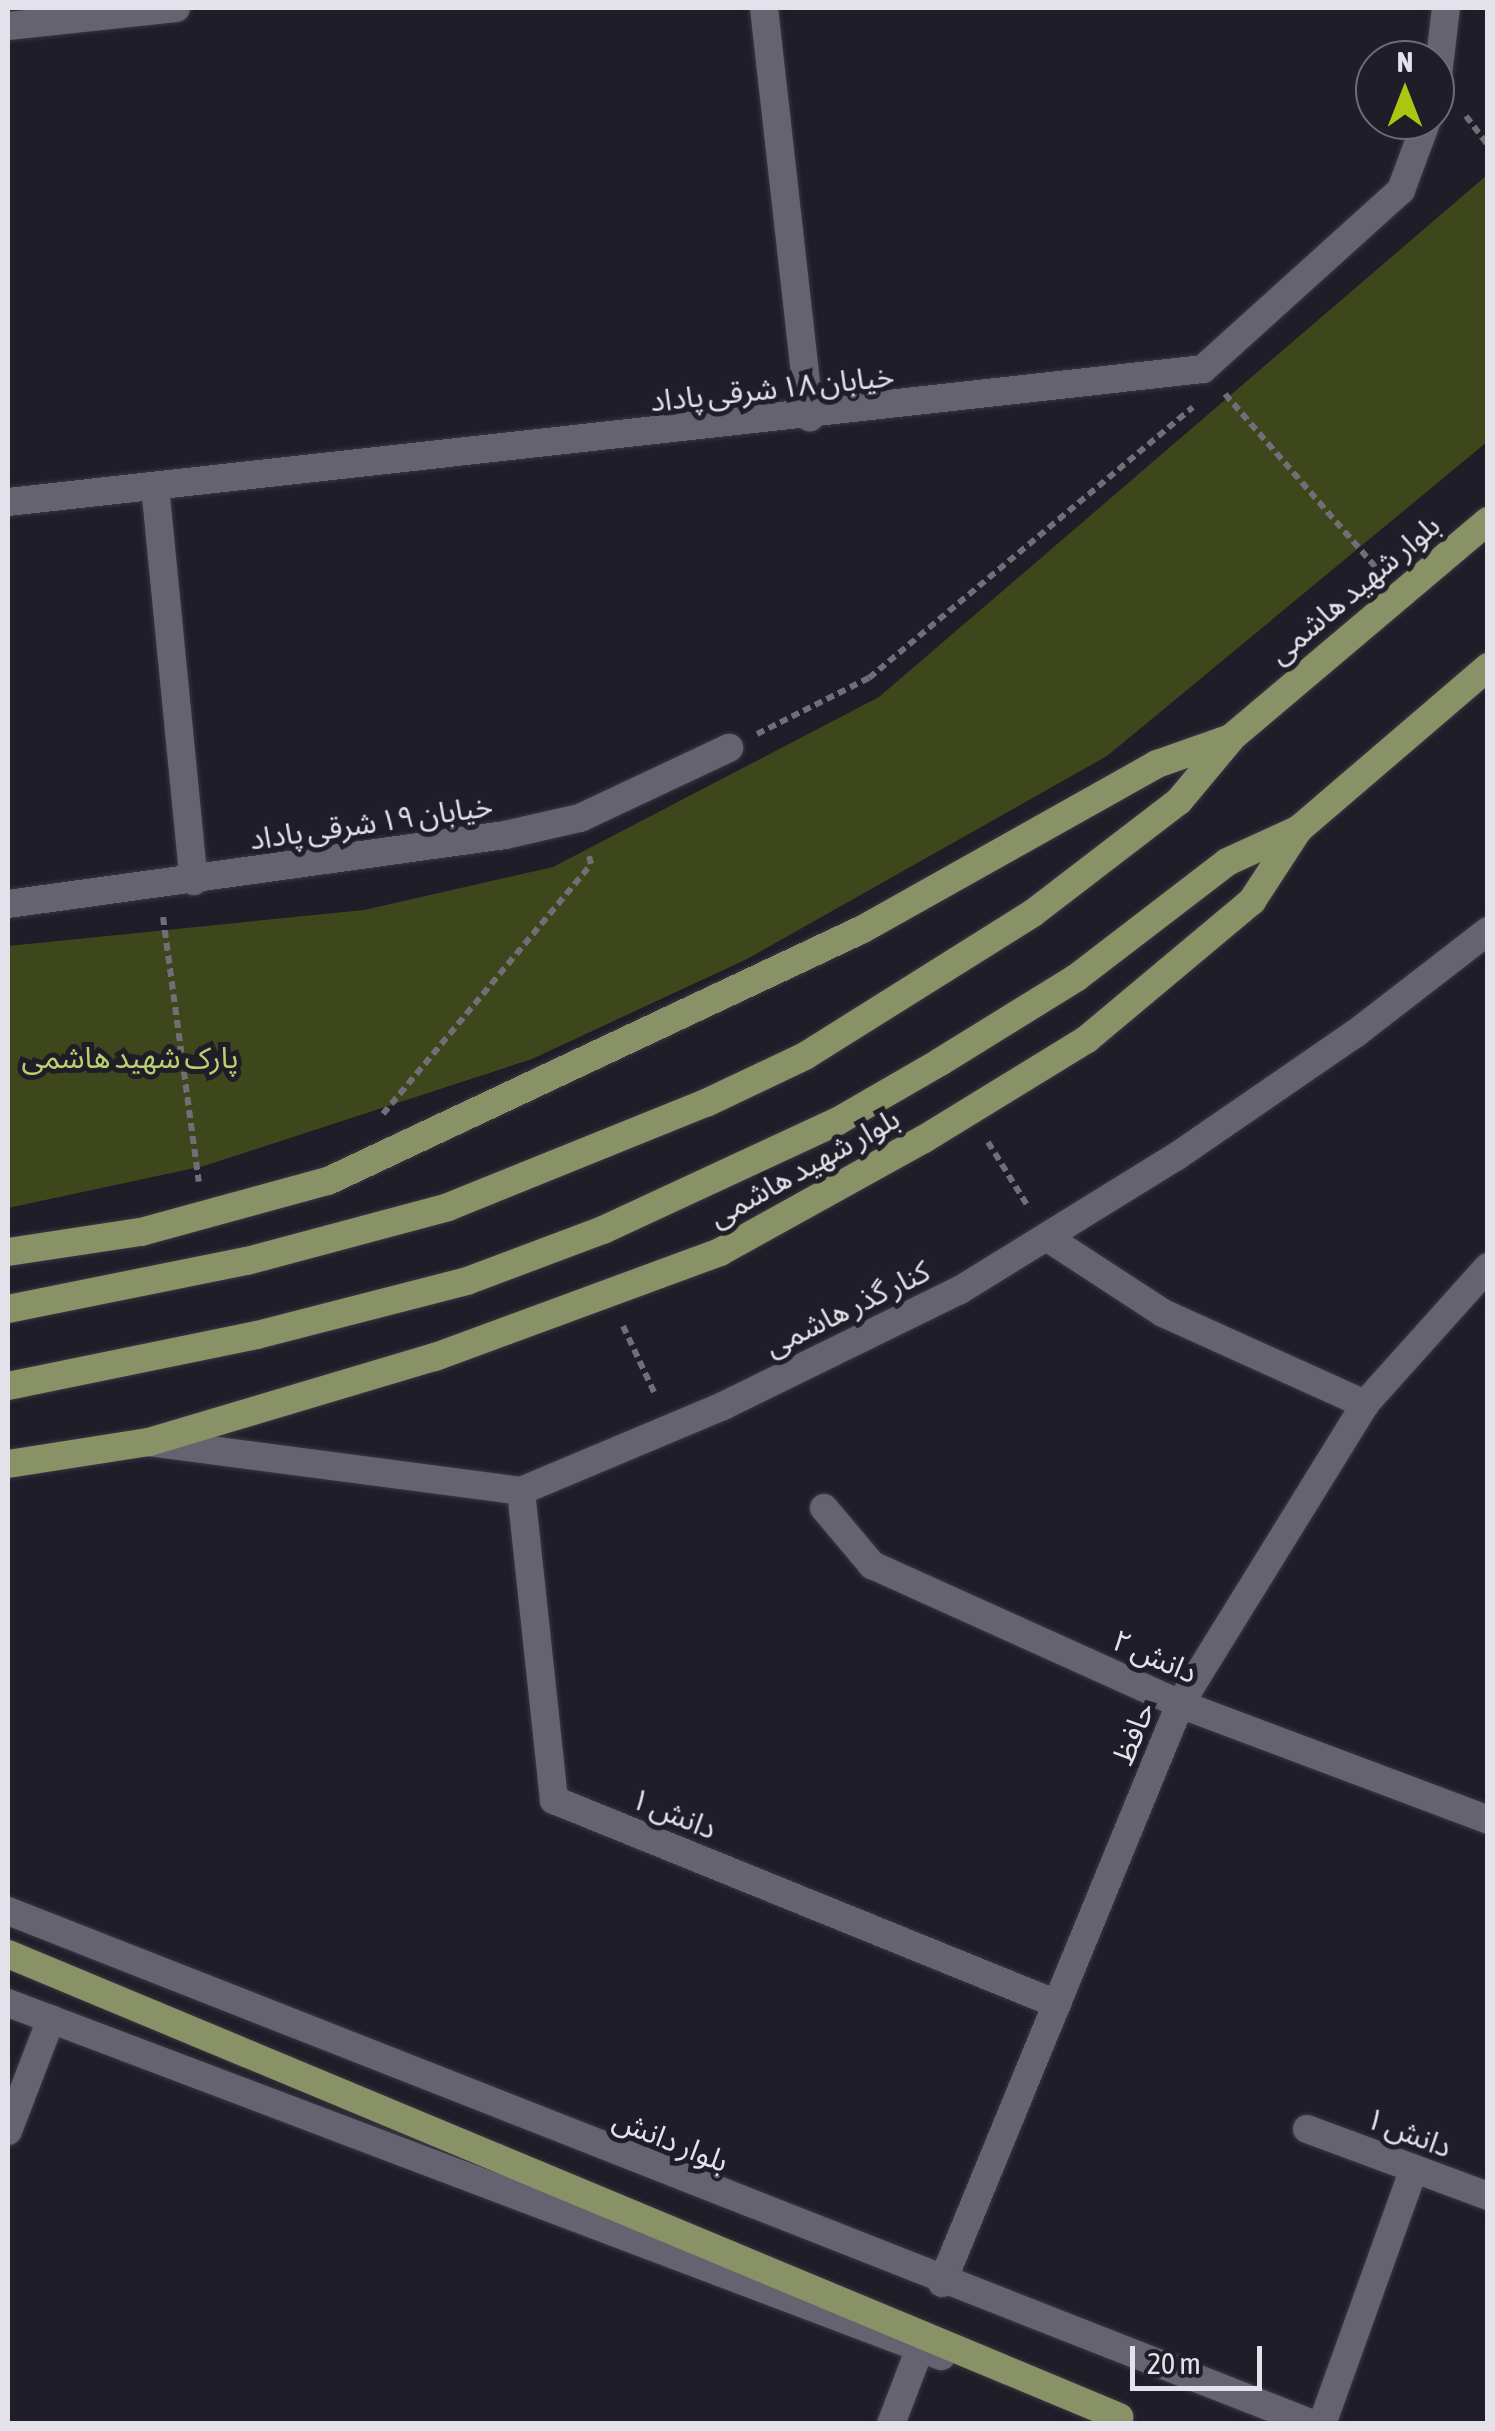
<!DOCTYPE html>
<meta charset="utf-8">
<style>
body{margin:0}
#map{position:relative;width:1495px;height:2431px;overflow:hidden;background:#1f1d28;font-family:"Asap Condensed","Noto Sans Arabic",sans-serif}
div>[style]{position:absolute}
.green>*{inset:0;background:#3e471b}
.path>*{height:6px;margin-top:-3px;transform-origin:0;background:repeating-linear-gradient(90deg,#706f78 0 8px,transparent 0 13px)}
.roads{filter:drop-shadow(0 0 2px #393741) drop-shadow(0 0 2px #393741)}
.minor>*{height:28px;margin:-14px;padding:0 14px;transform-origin:14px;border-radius:14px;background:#666371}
.tertiary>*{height:28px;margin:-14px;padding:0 14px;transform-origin:14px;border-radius:14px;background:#666371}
.secondary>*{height:28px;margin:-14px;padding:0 14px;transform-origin:14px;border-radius:14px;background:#666371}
.primary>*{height:28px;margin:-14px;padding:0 14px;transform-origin:14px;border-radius:14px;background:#899267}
span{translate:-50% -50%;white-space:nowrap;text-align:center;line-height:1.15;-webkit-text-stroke:10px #1f1d28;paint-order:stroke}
.street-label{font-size:30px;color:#e3e2ea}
.park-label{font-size:30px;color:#bbd06e}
.frame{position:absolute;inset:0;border:10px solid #e3e2ea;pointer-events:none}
.north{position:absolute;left:1355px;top:40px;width:100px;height:100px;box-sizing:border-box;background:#1f1d28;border:2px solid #6d6c76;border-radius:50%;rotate:0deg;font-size:28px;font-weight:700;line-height:40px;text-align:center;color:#e3e2ea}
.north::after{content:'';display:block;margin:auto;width:35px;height:45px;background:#acc612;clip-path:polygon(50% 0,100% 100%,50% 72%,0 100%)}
.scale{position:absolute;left:1130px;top:2346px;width:132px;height:45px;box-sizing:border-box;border:5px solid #e3e2ea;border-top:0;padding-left:12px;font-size:30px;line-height:35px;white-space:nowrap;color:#e3e2ea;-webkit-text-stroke:8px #1f1d28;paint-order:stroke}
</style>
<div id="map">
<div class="green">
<div style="clip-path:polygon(1487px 175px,1487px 442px,1107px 756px,747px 959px,532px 1059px,204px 1166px,8px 1208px,8px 946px,364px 910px,553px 867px,879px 697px)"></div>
</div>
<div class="path">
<div style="left:1466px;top:116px;width:36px;rotate:53deg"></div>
<div style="left:1225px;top:394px;width:232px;rotate:49deg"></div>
<div style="left:757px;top:734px;width:125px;rotate:-26.6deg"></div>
<div style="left:869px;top:678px;width:422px;rotate:-39.9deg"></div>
<div style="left:163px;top:917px;width:267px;rotate:82.3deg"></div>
<div style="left:383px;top:1114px;width:325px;rotate:-50.2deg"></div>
<div style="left:591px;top:864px;width:12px;rotate:-104deg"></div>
<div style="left:988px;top:1142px;width:78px;rotate:58.2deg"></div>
<div style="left:623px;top:1326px;width:77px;rotate:64.8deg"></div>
</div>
<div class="roads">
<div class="minor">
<div style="left:764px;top:8px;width:412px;rotate:83.6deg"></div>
<div style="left:8px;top:26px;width:169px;rotate:-6.1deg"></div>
<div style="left:1435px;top:100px;width:93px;rotate:-83.2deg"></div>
<div style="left:155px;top:486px;width:397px;rotate:84.4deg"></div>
<div style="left:8px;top:502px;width:1202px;rotate:-6.35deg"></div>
<div style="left:1203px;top:369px;width:267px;rotate:-42.1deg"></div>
<div style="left:1401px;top:190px;width:75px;rotate:-69.6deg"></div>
<div style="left:8px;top:904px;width:502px;rotate:-7.9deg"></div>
<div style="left:505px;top:835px;width:77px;rotate:-12.8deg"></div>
<div style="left:580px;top:818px;width:165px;rotate:-25.2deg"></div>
<div style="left:1048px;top:1238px;width:137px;rotate:33.1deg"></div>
<div style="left:1163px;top:1313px;width:222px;rotate:24.3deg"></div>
<div style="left:521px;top:1491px;width:311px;rotate:83.9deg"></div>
<div style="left:554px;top:1800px;width:543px;rotate:22.08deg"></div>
<div style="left:824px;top:1508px;width:75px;rotate:49.9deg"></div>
<div style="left:872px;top:1565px;width:338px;rotate:24.3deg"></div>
<div style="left:1180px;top:1704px;width:329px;rotate:20.6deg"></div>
<div style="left:1307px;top:2129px;width:193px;rotate:20.3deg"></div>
<div style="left:8px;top:2131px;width:120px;rotate:-69deg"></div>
<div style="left:891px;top:2424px;width:81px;rotate:-69.1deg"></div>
<div style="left:1322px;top:2424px;width:271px;rotate:-70.2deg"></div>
</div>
<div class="tertiary">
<div style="left:942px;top:2283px;width:626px;rotate:-67.65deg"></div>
<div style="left:1180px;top:1704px;width:352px;rotate:-58.3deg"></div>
<div style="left:1365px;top:1404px;width:184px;rotate:-48.1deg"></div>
</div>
<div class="secondary">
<div style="left:149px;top:1442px;width:375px;rotate:7.5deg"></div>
<div style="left:521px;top:1491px;width:219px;rotate:-22.8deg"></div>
<div style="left:723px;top:1406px;width:264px;rotate:-26.1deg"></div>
<div style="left:960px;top:1290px;width:255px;rotate:-31.7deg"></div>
<div style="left:1177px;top:1156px;width:217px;rotate:-34.5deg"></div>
<div style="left:1356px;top:1033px;width:167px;rotate:-37.7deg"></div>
<div style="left:8px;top:1911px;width:1402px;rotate:21.46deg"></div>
<div style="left:8px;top:2003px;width:998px;rotate:20.72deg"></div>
</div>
<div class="primary">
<div style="left:8px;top:1252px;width:134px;rotate:-8.6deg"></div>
<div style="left:141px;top:1232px;width:194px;rotate:-15.3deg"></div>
<div style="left:328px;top:1181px;width:591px;rotate:-25.22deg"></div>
<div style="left:863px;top:929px;width:337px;rotate:-29.3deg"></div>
<div style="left:1157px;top:764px;width:78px;rotate:-19.4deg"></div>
<div style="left:1231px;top:738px;width:336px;rotate:-40.2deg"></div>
<div style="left:8px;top:1309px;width:244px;rotate:-11.4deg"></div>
<div style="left:247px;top:1261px;width:208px;rotate:-15deg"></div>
<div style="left:448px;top:1207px;width:278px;rotate:-22deg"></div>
<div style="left:706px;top:1103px;width:110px;rotate:-25.4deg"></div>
<div style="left:805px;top:1056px;width:269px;rotate:-32.1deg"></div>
<div style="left:1033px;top:913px;width:184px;rotate:-37.5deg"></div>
<div style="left:1179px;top:801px;width:80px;rotate:-50.1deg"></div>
<div style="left:8px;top:1386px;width:254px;rotate:-11.6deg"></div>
<div style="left:257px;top:1335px;width:217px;rotate:-14.4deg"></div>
<div style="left:467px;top:1281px;width:145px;rotate:-20.6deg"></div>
<div style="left:603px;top:1230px;width:259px;rotate:-24.9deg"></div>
<div style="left:838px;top:1121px;width:118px;rotate:-30deg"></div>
<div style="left:940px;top:1062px;width:160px;rotate:-31.7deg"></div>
<div style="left:1076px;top:978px;width:190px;rotate:-37.5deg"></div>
<div style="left:1227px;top:862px;width:79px;rotate:-24.6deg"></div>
<div style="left:8px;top:1464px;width:143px;rotate:-8.9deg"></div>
<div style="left:149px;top:1442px;width:298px;rotate:-16.6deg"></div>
<div style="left:435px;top:1357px;width:304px;rotate:-20.2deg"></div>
<div style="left:720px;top:1252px;width:233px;rotate:-29deg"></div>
<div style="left:924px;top:1139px;width:191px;rotate:-31.5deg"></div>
<div style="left:1087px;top:1039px;width:215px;rotate:-39.9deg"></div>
<div style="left:1252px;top:901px;width:86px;rotate:-56.9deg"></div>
<div style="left:1299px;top:829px;width:249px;rotate:-40.6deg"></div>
<div style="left:8px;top:1954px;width:1204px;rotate:22.62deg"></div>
</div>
</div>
<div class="street-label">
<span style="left:772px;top:388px;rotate:-6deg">خیابان ۱۸ شرقی پاداد</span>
<span style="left:1354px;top:589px;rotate:-40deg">بلوار شهید هاشمی</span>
<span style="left:371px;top:822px;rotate:-8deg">خیابان ۱۹ شرقی پاداد</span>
<span style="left:804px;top:1167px;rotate:-29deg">بلوار شهید هاشمی</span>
<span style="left:847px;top:1308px;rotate:-26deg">کنار گذر هاشمی</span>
<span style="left:1155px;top:1656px;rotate:24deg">دانش ۲</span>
<span style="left:1133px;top:1733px;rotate:-68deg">حافظ</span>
<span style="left:674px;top:1813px;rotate:22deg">دانش ۱</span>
<span style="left:1409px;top:2132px;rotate:21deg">دانش ۱</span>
<span style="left:671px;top:2140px;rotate:22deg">بلوار دانش</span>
</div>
<div class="park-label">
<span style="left:130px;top:1057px">پارک شهید هاشمی</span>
</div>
<div class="frame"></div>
<div class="north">N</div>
<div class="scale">20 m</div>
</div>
